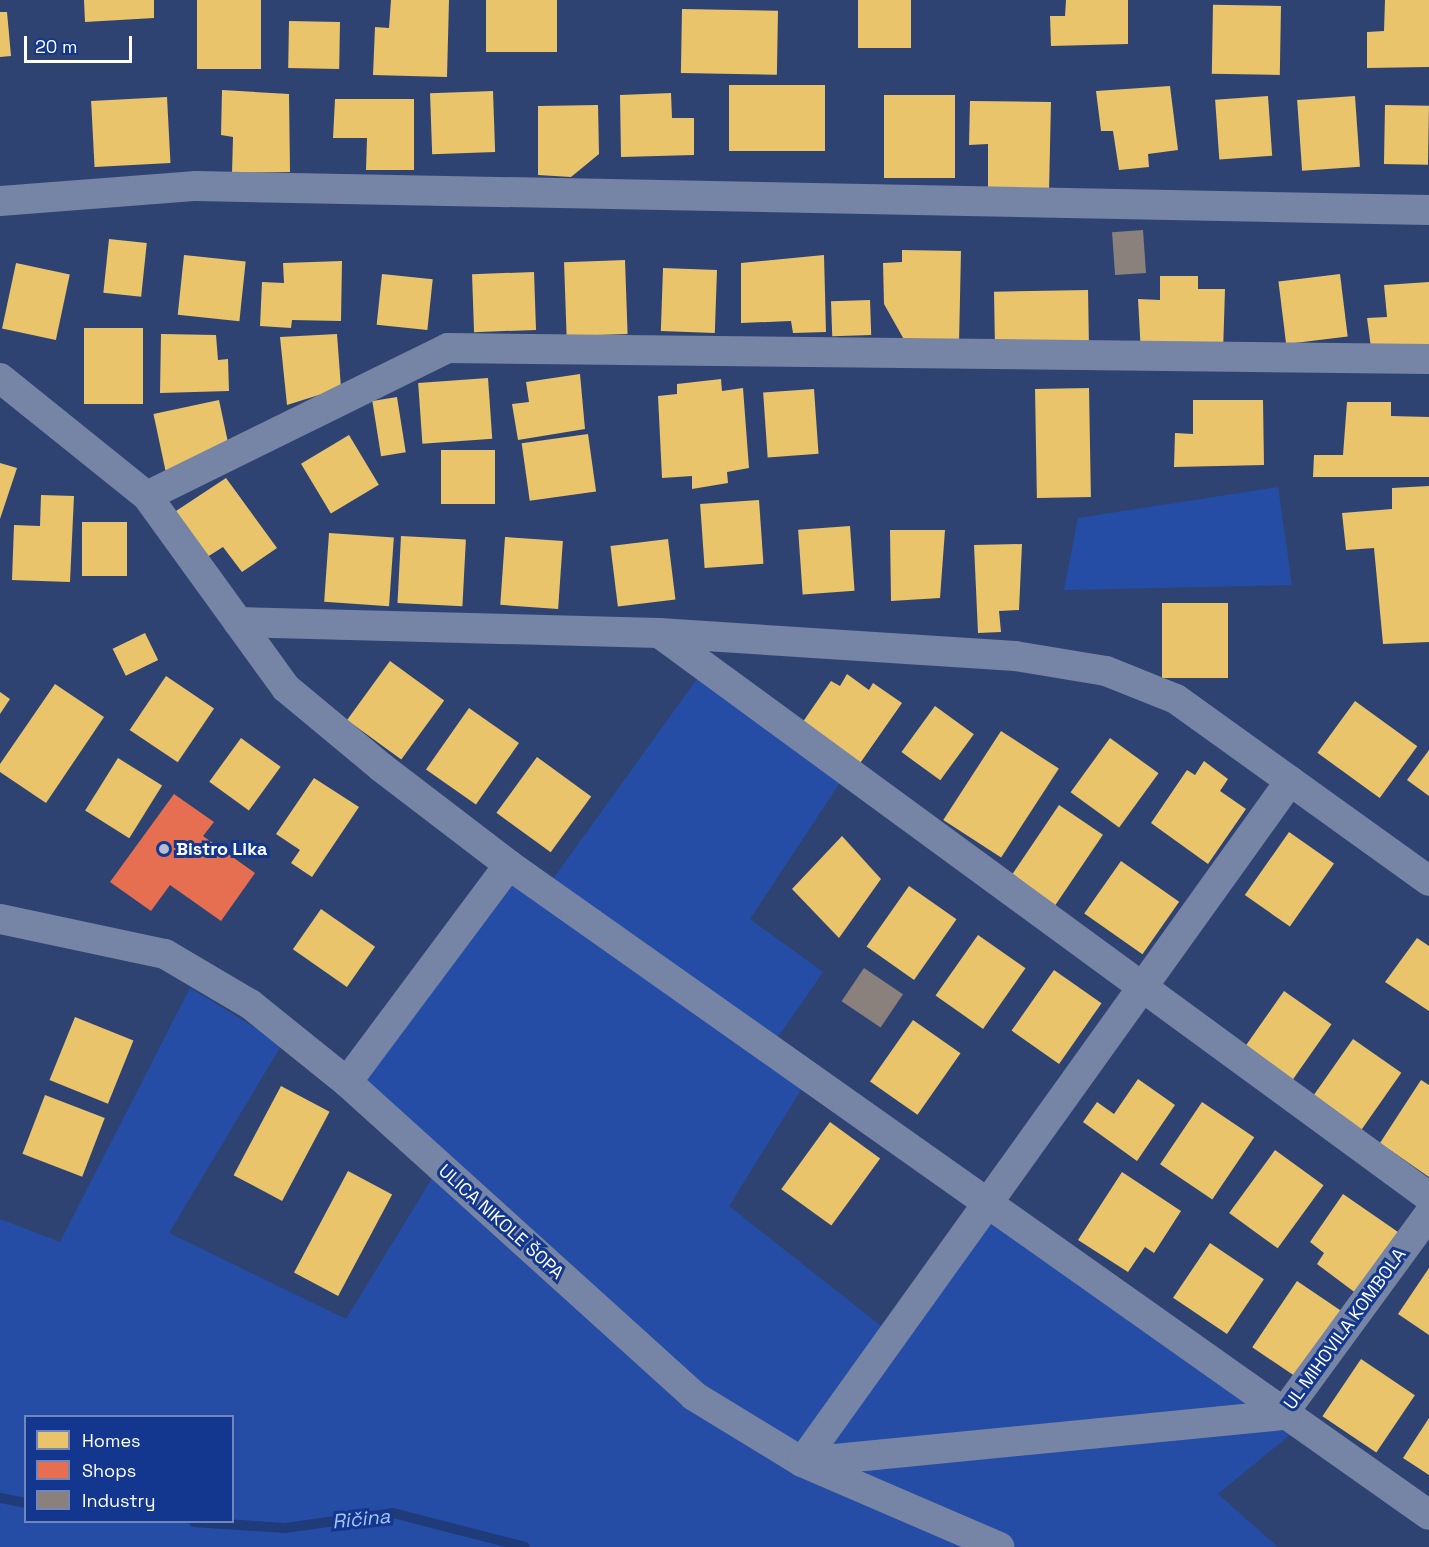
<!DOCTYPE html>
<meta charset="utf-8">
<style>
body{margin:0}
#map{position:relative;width:1429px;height:1547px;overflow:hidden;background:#2f4372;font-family:"Space Grotesk",sans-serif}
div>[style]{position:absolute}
.green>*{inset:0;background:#254da5}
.homes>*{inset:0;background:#e9c46a;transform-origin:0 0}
.shops>*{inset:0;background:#e76f51}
.industry>*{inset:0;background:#8a817c;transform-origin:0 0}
.stream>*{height:10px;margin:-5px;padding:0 5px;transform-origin:5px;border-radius:5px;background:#203b7a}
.street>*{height:30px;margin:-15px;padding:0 15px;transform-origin:15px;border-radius:15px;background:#7684a5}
.dots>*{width:16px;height:16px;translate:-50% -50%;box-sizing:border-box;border:3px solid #13378e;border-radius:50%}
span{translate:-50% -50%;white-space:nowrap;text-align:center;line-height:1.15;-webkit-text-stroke:6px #13378e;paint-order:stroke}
.poi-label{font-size:18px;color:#fff;font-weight:700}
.left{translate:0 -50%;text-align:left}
.street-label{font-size:18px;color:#fff}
.water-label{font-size:20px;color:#a8c2f8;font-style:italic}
.legend{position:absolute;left:24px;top:1415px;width:210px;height:108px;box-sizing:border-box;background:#13378e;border:2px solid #7187bb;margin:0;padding:8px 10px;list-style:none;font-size:18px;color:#fff}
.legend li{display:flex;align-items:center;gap:12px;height:30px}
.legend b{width:30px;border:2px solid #7187bb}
.scale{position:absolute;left:24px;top:36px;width:108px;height:27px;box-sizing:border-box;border:3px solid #fff;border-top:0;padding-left:8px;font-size:18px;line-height:21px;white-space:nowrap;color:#fff;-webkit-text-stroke:4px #13378e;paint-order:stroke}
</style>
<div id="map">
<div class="green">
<div style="clip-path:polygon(1278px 487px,1292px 585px,1064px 590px,1078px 518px)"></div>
<div style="clip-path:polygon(evenodd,705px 668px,847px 772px,750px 919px,823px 972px,771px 1047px,809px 1077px,729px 1206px,895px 1337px,990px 1200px,1291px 1434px,1218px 1494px,1278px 1547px,0 1547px,0 1219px,60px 1242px,190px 988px,282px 1044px,169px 1233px,346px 1319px,439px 1167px,347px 1082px,509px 865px,545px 890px,705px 668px,26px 1416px,232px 1416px,232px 1522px,26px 1522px,26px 1416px)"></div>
</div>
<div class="homes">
<div style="clip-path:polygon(84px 0,154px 0,154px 18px,85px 22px)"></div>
<div style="left:197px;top:0;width:64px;height:69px"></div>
<div style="clip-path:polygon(391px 0,449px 0,447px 77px,373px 75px,375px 27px,389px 28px)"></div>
<div style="left:486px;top:0;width:71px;height:52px"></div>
<div style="left:858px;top:0;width:53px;height:48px"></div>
<div style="clip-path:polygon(1066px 0,1128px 0,1128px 44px,1051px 46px,1050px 16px,1065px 16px)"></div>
<div style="clip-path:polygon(1385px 0,1429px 0,1429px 67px,1367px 68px,1367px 32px,1384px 31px)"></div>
<div style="left:1281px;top:6px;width:69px;height:68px;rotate:91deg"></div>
<div style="left:682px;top:9px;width:96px;height:64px;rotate:1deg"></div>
<div style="clip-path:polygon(0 12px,7px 12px,11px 56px,0 57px)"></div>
<div style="left:289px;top:21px;width:51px;height:47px;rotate:1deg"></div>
<div style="left:729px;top:85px;width:96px;height:66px"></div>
<div style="clip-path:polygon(1170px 86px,1178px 150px,1148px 154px,1149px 167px,1119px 170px,1113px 131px,1101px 131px,1096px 91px)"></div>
<div style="clip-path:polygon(222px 90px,289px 94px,290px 172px,232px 173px,233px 137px,221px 135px)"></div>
<div style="left:493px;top:91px;width:61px;height:63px;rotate:88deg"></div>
<div style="clip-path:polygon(671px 93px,672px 118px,694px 118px,694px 155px,621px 157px,620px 95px)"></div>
<div style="left:884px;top:95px;width:71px;height:83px"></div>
<div style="left:1268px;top:96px;width:60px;height:53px;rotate:86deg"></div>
<div style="left:1355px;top:96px;width:71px;height:58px;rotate:86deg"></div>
<div style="left:167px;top:97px;width:66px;height:76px;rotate:87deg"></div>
<div style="clip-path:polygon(335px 99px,414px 99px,414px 170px,366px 170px,367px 138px,333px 138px)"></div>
<div style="clip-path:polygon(970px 101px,1051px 102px,1049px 192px,988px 191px,988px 144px,969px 145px)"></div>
<div style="clip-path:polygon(598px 105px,599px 154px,571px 177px,538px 175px,538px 106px)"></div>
<div style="left:1385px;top:105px;width:44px;height:59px;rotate:1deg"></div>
<div style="left:109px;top:239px;width:38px;height:54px;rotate:6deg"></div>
<div style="clip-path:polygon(902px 250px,961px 251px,959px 344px,906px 343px,884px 304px,883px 263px,902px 262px)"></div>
<div style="left:184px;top:255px;width:62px;height:60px;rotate:6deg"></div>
<div style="clip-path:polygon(824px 255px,826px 332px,793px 333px,791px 321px,741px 323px,741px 263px)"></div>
<div style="left:625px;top:260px;width:74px;height:61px;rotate:88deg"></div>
<div style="clip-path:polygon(342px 261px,341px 321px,292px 320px,291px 328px,260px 326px,262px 282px,284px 283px,283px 263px)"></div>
<div style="left:16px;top:263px;width:55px;height:67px;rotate:12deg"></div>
<div style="left:717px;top:270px;width:63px;height:54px;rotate:92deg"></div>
<div style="left:534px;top:272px;width:58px;height:62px;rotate:88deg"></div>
<div style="left:382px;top:274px;width:51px;height:51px;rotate:6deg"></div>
<div style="left:1340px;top:274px;width:63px;height:62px;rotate:83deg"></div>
<div style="clip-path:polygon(1160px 276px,1198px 276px,1198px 289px,1225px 289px,1223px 353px,1141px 354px,1138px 299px,1160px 300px)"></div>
<div style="clip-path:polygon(1429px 282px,1429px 350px,1372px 355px,1367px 318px,1387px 317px,1384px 285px)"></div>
<div style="left:1088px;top:290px;width:56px;height:94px;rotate:89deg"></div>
<div style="left:870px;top:300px;width:35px;height:39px;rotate:88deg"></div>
<div style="left:84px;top:328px;width:59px;height:76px"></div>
<div style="clip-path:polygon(161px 334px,216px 335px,218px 360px,228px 359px,229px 391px,160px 393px)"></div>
<div style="clip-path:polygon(337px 334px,341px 388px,287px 405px,280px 337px)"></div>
<div style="clip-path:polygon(580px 374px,585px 429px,518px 440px,512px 404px,529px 402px,526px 382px)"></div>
<div style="left:488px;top:378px;width:61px;height:70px;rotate:86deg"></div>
<div style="clip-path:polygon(721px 379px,722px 391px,743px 388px,749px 468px,727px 472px,728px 483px,692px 489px,692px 476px,662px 478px,658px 396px,677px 394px,677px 384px)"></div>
<div style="left:1089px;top:388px;width:109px;height:54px;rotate:89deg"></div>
<div style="left:814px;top:389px;width:65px;height:51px;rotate:86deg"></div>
<div style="left:397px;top:397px;width:56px;height:25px;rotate:81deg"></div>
<div style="left:219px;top:400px;width:58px;height:67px;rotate:78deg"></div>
<div style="clip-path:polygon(1193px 400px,1263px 400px,1264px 465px,1174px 467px,1175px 433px,1193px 434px)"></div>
<div style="clip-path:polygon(1347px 402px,1391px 402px,1391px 416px,1429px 417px,1429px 477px,1313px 477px,1314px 455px,1343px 455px)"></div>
<div style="left:588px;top:434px;width:58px;height:67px;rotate:82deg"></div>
<div style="left:349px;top:435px;width:58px;height:56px;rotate:59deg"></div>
<div style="left:495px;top:450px;width:54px;height:54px;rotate:90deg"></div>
<div style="clip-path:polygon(0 463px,17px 468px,0 519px)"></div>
<div style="clip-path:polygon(226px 478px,277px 548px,242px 572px,223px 547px,204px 559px,173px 513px)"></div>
<div style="clip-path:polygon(1429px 486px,1429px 642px,1383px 644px,1374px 548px,1346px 550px,1342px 513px,1392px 509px,1392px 488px)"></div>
<div style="clip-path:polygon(41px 495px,74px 496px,70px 582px,12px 580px,14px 525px,40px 526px)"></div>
<div style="left:759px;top:500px;width:64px;height:59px;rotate:86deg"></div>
<div style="left:82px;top:522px;width:45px;height:54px"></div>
<div style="left:850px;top:526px;width:65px;height:52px;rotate:86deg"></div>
<div style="clip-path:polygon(890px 530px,945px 530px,940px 598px,891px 601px)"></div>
<div style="left:329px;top:533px;width:65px;height:69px;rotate:4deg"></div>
<div style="left:401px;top:536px;width:65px;height:67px;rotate:3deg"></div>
<div style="left:505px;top:537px;width:58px;height:68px;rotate:4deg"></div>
<div style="left:668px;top:539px;width:61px;height:58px;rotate:83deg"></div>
<div style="clip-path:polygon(1022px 544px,1019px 610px,999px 611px,1001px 632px,978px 633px,974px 545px)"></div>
<div style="left:1162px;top:603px;width:66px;height:75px"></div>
<div style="left:145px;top:633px;width:30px;height:36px;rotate:64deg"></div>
<div style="left:390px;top:661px;width:67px;height:73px;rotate:36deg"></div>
<div style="clip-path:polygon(847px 674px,869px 690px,873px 683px,902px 703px,856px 769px,798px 729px,831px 681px,840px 686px)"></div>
<div style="left:166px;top:676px;width:58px;height:65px;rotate:34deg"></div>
<div style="clip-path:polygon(55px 684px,104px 717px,46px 803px,0 772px,0 764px)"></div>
<div style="clip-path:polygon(0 692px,10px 699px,0 714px)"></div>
<div style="left:1355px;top:701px;width:77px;height:64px;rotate:36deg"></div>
<div style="left:935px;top:706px;width:48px;height:57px;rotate:36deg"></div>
<div style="left:469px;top:708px;width:61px;height:75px;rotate:35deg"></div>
<div style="left:1001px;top:731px;width:69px;height:106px;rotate:33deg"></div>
<div style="left:241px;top:738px;width:49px;height:54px;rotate:36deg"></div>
<div style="left:1110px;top:738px;width:60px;height:67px;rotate:36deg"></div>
<div style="clip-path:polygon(1429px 750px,1429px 796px,1407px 780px)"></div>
<div style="left:537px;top:757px;width:67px;height:69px;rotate:36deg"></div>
<div style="left:118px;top:758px;width:52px;height:62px;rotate:32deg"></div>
<div style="clip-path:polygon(1204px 761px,1228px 779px,1220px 791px,1246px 809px,1208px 864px,1151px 823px,1187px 770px,1195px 775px)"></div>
<div style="clip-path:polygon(314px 778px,359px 807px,312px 877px,291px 863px,300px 850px,276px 834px)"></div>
<div style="left:1059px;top:805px;width:53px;height:85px;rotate:34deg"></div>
<div style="left:1289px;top:832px;width:55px;height:77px;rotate:35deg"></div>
<div style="clip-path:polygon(842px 836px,881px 879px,839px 938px,792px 889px)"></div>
<div style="left:1121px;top:861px;width:71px;height:64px;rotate:35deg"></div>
<div style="left:909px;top:886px;width:58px;height:74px;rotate:35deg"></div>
<div style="left:321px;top:909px;width:66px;height:49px;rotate:35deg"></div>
<div style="left:978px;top:935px;width:58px;height:74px;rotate:35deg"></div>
<div style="clip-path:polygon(1417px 938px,1429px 946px,1429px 1011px,1385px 982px)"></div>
<div style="left:1054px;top:970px;width:58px;height:74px;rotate:35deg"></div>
<div style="left:1284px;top:991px;width:58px;height:71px;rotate:35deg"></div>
<div style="left:75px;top:1017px;width:63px;height:68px;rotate:22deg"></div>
<div style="left:913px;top:1020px;width:58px;height:75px;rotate:35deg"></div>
<div style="left:1353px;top:1039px;width:59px;height:71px;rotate:35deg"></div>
<div style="clip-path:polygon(1138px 1079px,1175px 1105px,1137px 1161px,1083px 1122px,1097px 1102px,1114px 1114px)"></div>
<div style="clip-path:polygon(1421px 1080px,1429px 1085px,1429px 1177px,1380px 1143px)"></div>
<div style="left:281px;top:1086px;width:55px;height:101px;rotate:28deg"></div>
<div style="left:45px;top:1095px;width:64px;height:63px;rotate:21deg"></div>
<div style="left:1202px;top:1102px;width:63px;height:75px;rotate:34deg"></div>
<div style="left:830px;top:1122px;width:62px;height:83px;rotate:36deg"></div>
<div style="left:1275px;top:1150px;width:60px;height:78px;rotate:36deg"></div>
<div style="left:348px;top:1171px;width:50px;height:115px;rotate:28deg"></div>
<div style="clip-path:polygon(1122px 1172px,1181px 1211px,1154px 1253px,1145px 1247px,1128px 1272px,1078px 1240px)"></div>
<div style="clip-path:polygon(1343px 1194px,1398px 1232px,1357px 1294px,1317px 1264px,1324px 1253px,1310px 1242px)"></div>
<div style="left:1210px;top:1243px;width:65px;height:66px;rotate:34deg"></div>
<div style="clip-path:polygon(1429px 1268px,1429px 1335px,1398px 1314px)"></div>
<div style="left:1297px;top:1281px;width:54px;height:80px;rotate:34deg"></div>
<div style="left:1361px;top:1359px;width:65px;height:69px;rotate:34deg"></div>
<div style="clip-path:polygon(1429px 1418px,1429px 1475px,1403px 1458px)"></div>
</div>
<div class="shops">
<div style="clip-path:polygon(174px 794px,214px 822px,203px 836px,255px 873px,221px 921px,170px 885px,151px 911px,110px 882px)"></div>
</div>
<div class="industry">
<div style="left:1143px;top:230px;width:43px;height:31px;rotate:86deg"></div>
<div style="left:864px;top:968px;width:47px;height:40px;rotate:34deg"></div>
</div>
<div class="stream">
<div style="left:0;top:1498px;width:26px;rotate:11deg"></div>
<div style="left:194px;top:1522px;width:91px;rotate:3.8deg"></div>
<div style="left:285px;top:1528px;width:109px;rotate:-7.9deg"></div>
<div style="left:393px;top:1513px;width:136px;rotate:14.4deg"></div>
</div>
<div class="street">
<div style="left:0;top:201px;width:197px;rotate:-4.4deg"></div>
<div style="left:196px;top:186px;width:1233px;rotate:1.12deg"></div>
<div style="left:0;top:378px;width:189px;rotate:38.8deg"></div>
<div style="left:147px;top:496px;width:237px;rotate:54.1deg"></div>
<div style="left:286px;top:688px;width:124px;rotate:39.7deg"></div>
<div style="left:381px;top:767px;width:161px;rotate:37.4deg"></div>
<div style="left:509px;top:865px;width:1126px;rotate:35.24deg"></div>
<div style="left:147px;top:496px;width:335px;rotate:-26.2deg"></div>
<div style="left:448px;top:348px;width:981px;rotate:0.64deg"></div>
<div style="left:238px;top:622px;width:421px;rotate:1.5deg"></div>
<div style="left:659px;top:633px;width:357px;rotate:3.7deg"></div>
<div style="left:1015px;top:656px;width:92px;rotate:9.4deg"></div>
<div style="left:1106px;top:671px;width:75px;rotate:21.8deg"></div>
<div style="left:1176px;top:699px;width:312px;rotate:35.7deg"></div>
<div style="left:659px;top:633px;width:954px;rotate:36.22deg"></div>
<div style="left:0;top:919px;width:169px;rotate:12deg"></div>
<div style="left:165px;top:954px;width:99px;rotate:30.5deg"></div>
<div style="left:250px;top:1004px;width:124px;rotate:38.8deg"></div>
<div style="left:347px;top:1082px;width:468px;rotate:42.1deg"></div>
<div style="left:694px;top:1396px;width:127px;rotate:31.4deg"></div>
<div style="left:802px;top:1462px;width:215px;rotate:23.3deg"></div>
<div style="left:347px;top:1082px;width:271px;rotate:-53.3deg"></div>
<div style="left:1282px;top:1415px;width:249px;rotate:-53.8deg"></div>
<div style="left:802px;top:1462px;width:838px;rotate:-54.37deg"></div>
<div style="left:804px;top:1462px;width:480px;rotate:-5.6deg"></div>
</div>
<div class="dots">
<div style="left:164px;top:849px;background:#b6bdce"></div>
</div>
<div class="poi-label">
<span class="left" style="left:176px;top:849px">Bistro Lika</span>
</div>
<div class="street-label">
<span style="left:501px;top:1222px;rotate:42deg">ULICA NIKOLE ŠOPA</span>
<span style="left:1345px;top:1329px;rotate:-54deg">UL MIHOVILA KOMBOLA</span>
</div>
<div class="water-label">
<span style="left:361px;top:1519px;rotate:-6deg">Ričina</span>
</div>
<ul class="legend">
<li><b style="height:16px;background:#e9c46a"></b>Homes</li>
<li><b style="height:16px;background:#e76f51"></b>Shops</li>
<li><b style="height:16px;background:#8a817c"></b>Industry</li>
</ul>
<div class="scale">20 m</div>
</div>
